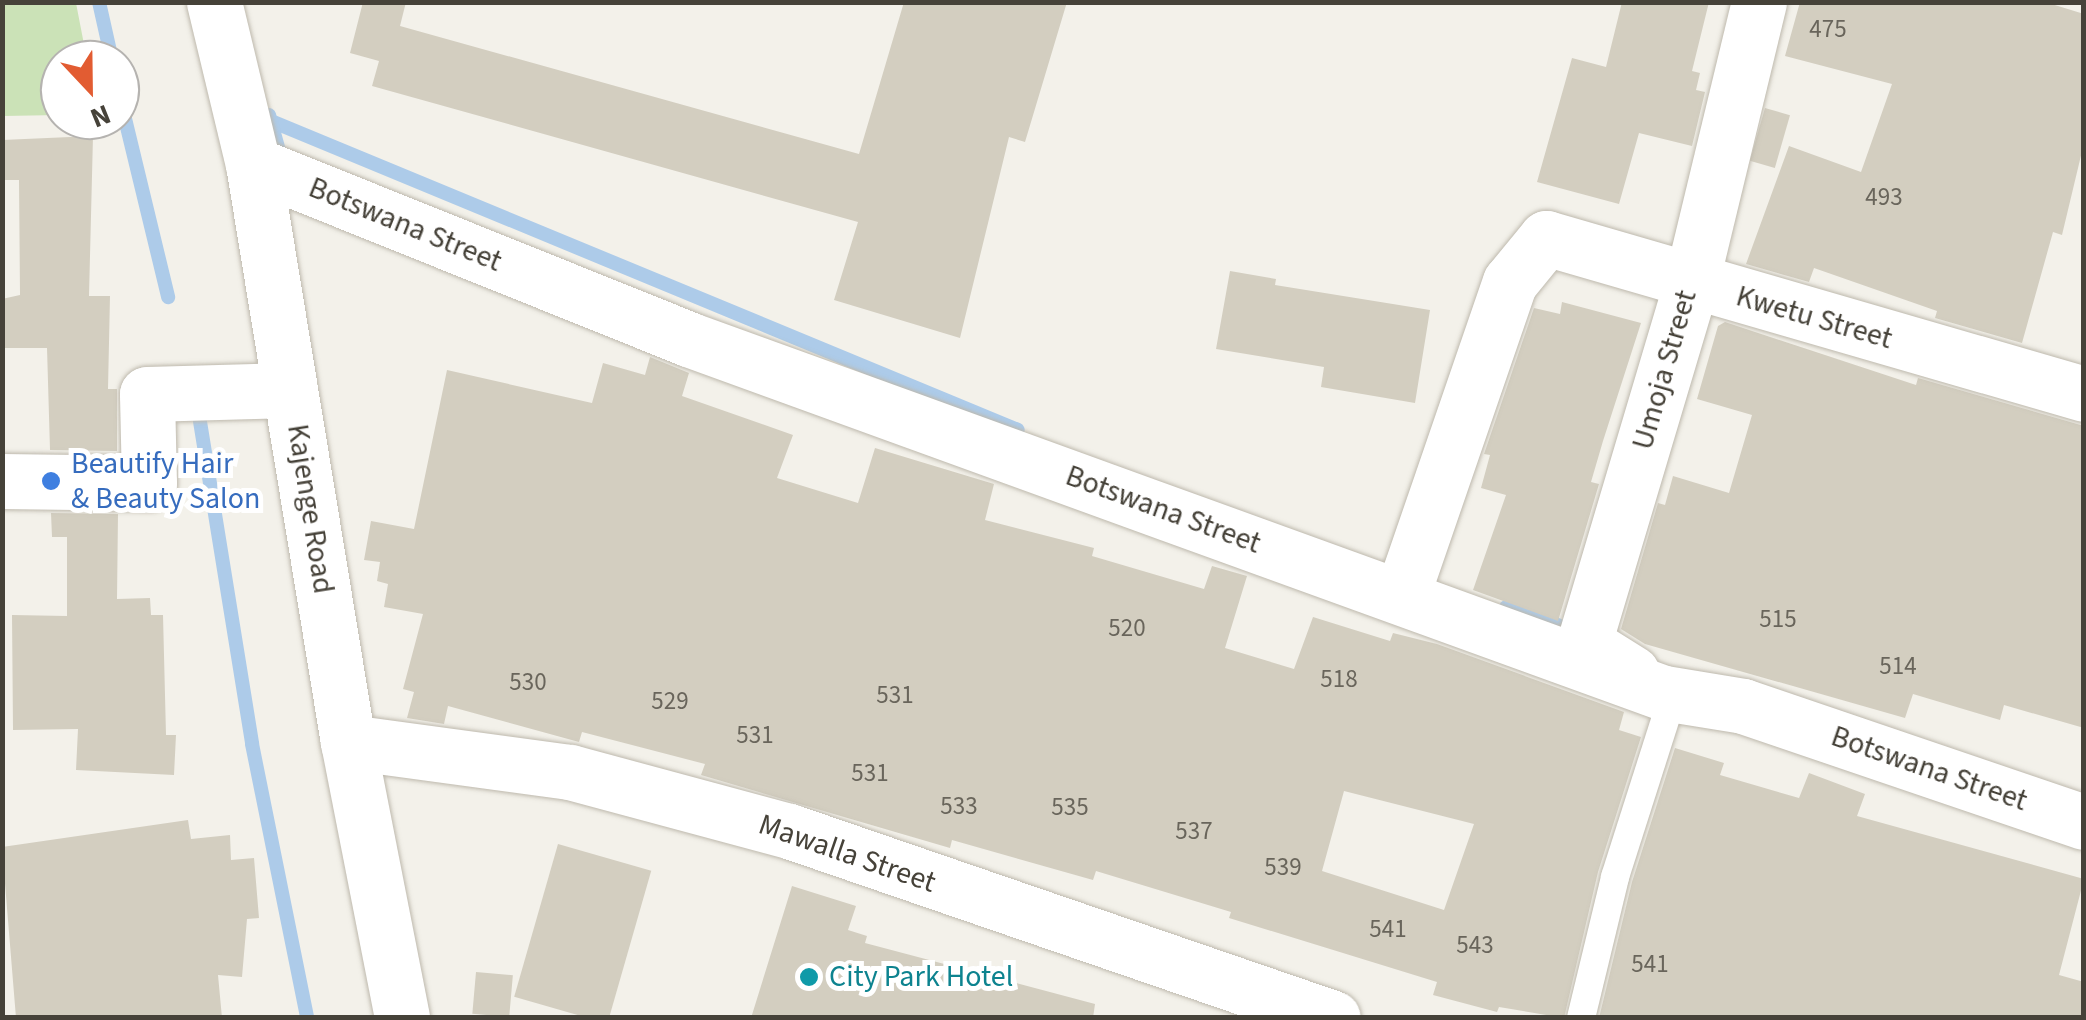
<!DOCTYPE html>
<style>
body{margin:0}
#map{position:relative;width:2086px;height:1020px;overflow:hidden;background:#f3f1ea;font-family:"Source Sans 3",sans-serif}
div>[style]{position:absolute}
.green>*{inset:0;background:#cbe2b7}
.stream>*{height:14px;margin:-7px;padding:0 7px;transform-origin:7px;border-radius:7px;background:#adcbe9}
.building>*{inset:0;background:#d3cec0;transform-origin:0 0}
.roads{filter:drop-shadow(0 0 2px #beb9ad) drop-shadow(0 0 2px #beb9ad)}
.service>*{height:28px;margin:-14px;padding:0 14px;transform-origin:14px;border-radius:14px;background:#fff}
.minor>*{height:55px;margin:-27.5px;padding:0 27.5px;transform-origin:27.5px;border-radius:27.5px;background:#fff}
.tertiary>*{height:55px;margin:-27.5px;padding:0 27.5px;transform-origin:27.5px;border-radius:27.5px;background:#fff}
.dots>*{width:28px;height:28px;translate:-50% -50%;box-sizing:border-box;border:5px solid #fff;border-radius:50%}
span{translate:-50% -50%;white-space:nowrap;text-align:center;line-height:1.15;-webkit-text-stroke:10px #fff;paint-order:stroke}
.number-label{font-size:25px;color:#69655b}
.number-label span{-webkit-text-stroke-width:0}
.street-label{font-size:30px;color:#464239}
.shop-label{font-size:30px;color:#366cbe}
.left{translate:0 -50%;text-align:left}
.culture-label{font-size:30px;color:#0d838f}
.frame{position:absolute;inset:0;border:5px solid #464239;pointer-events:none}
.north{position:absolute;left:40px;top:40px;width:100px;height:100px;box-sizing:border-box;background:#fff;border:2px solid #b5b3b0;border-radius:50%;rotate:158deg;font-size:28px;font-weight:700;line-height:40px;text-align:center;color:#464239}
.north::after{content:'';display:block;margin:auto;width:35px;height:45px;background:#e25c32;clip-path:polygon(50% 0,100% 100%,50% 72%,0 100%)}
</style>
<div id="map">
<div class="green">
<div style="clip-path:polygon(2px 3px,76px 3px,87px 60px,60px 60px,60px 115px,3px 116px)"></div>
</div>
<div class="stream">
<div style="left:99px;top:2px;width:59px;rotate:77.4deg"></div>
<div style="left:120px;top:98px;width:205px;rotate:76.4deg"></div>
<div style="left:269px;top:115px;width:45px;rotate:74.4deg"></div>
<div style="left:271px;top:121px;width:808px;rotate:22.47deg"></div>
<div style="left:197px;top:403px;width:345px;rotate:80.8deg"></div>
<div style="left:252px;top:744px;width:279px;rotate:78.6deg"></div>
<div style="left:1506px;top:607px;width:55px;rotate:19.1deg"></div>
</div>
<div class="building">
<div style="clip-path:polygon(363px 2px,406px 2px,400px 26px,859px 154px,904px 2px,1067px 2px,1025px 142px,1009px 137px,960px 338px,834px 300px,858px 222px,372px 86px,379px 61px,350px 53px)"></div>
<div style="clip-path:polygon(1622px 2px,1709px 2px,1692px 71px,1700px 73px,1696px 90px,1705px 92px,1692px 146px,1639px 133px,1619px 204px,1537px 182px,1572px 58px,1606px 67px)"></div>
<div style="clip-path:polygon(1800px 2px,2045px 2px,2084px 14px,2084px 143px,2062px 235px,2053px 232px,2022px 343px,1935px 318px,1937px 311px,1814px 268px,1809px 282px,1746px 264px,1789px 146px,1861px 172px,1892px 84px,1785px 56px)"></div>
<div style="left:1765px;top:108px;width:26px;height:55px;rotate:16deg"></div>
<div style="clip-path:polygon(93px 136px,89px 296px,110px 296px,108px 389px,117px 389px,117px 451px,50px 450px,47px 348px,2px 348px,2px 299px,20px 295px,19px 180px,2px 180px,2px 140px)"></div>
<div style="clip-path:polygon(1230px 271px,1276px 279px,1275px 285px,1430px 310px,1415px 403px,1321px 387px,1324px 367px,1216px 349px)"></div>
<div style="clip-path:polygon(1562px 302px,1641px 323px,1603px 441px,1591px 482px,1599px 484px,1558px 621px,1473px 590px,1506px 495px,1481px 488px,1490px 455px,1484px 454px,1534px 308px,1560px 314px)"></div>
<div style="clip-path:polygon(1725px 322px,1916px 385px,1918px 378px,2084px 426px,2084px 728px,2004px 705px,2000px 720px,1913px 694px,1905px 718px,1645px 644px,1621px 629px,1658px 503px,1665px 505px,1673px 476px,1729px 493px,1752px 415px,1697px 399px,1718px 326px)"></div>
<div style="clip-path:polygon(evenodd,650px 357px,689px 373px,682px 396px,793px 435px,777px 478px,858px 503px,875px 448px,994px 484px,985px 520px,1094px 548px,1092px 556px,1204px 589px,1212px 566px,1247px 576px,1225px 648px,1294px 669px,1313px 617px,1390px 641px,1393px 633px,1437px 644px,1624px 712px,1619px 730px,1641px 737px,1598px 872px,1564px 1018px,1499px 1007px,1497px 1012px,1433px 995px,1437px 982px,1229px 918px,1231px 912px,1096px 871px,1093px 880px,952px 840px,950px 848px,701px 775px,705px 764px,582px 732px,579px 742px,448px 706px,444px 724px,407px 718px,414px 692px,403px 689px,423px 614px,384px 607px,388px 584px,377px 581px,380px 562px,364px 560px,371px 521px,414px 529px,447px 370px,592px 403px,603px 363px,645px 375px,650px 357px,1344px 791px,1474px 824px,1444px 910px,1322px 871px,1344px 791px)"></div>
<div style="clip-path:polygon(51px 513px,118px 514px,117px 599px,150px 598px,151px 615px,163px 615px,166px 735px,176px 735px,174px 775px,76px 770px,78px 729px,13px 730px,12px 615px,67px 616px,67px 537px,52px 537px)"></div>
<div style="clip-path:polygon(1675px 748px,1724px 763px,1720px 775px,1799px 798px,1809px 773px,1865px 794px,1857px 816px,2084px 879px,2059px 975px,2084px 982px,2084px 1018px,1599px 1018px,1632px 882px)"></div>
<div style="clip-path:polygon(188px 820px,191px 839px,230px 835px,231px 860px,254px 858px,259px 918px,247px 919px,242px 977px,218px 975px,222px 1018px,16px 1018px,2px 847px)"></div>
<div style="left:558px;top:844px;width:97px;height:159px;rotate:16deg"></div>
<div style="clip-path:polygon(792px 886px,856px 906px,848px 930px,867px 936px,865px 943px,1095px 1004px,1093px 1018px,751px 1018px)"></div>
<div style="left:476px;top:972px;width:37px;height:42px;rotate:5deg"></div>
</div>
<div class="roads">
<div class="service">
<div style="left:1581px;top:1018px;width:145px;rotate:-76.4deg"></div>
<div style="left:1615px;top:877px;width:191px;rotate:-72.3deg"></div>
</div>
<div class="minor">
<div style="left:253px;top:164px;width:469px;rotate:21.9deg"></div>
<div style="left:688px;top:339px;width:1038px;rotate:19.94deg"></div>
<div style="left:1664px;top:693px;width:80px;rotate:9.3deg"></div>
<div style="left:1743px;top:706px;width:360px;rotate:18.8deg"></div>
<div style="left:2px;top:481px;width:147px;rotate:0.8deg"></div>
<div style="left:149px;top:483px;width:89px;rotate:-91.3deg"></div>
<div style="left:147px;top:394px;width:143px;rotate:-1.6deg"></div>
<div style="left:1402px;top:595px;width:331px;rotate:-71deg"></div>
<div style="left:1510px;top:282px;width:57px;rotate:-50.7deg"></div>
<div style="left:1546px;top:238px;width:560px;rotate:16.17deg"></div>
<div style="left:1632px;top:673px;width:57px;rotate:-148deg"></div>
<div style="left:1584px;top:643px;width:376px;rotate:-73.4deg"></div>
<div style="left:1691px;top:283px;width:289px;rotate:-76.4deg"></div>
<div style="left:348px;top:742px;width:224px;rotate:7.7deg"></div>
<div style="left:570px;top:772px;width:227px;rotate:15.1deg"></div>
<div style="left:789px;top:831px;width:575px;rotate:18.97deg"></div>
</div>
<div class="tertiary">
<div style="left:214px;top:2px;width:167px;rotate:76.5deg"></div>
<div style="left:253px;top:164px;width:586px;rotate:80.67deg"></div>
<div style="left:348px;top:742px;width:281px;rotate:78.9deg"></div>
</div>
</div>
<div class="dots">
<div style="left:51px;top:481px;background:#3f7fe0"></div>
<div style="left:809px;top:977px;background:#0f9aa8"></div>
</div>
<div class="number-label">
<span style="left:1828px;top:29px">475</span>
<span style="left:1884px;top:197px">493</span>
<span style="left:1778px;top:619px">515</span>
<span style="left:1127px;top:628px">520</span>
<span style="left:1898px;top:666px">514</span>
<span style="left:1339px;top:679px">518</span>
<span style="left:528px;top:682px">530</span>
<span style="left:895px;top:695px">531</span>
<span style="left:670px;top:701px">529</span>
<span style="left:755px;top:735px">531</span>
<span style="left:870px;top:773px">531</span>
<span style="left:959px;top:806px">533</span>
<span style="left:1070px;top:807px">535</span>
<span style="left:1194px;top:831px">537</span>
<span style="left:1283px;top:867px">539</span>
<span style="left:1388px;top:929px">541</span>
<span style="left:1475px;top:945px">543</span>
<span style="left:1650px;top:964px">541</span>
</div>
<div class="street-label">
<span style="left:405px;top:225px;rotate:22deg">Botswana Street</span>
<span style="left:1814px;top:318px;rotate:16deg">Kwetu Street</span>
<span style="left:1665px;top:370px;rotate:-74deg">Umoja Street</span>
<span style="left:310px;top:509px;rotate:81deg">Kajenge Road</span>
<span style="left:1163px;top:510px;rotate:20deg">Botswana Street</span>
<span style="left:1929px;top:769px;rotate:19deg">Botswana Street</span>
<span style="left:847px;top:854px;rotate:19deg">Mawalla Street</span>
</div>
<div class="shop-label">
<span class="left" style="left:71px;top:481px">Beautify Hair<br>&amp; Beauty Salon</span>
</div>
<div class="culture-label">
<span class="left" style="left:829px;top:977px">City Park Hotel</span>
</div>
<div class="frame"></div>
<div class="north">N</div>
</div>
